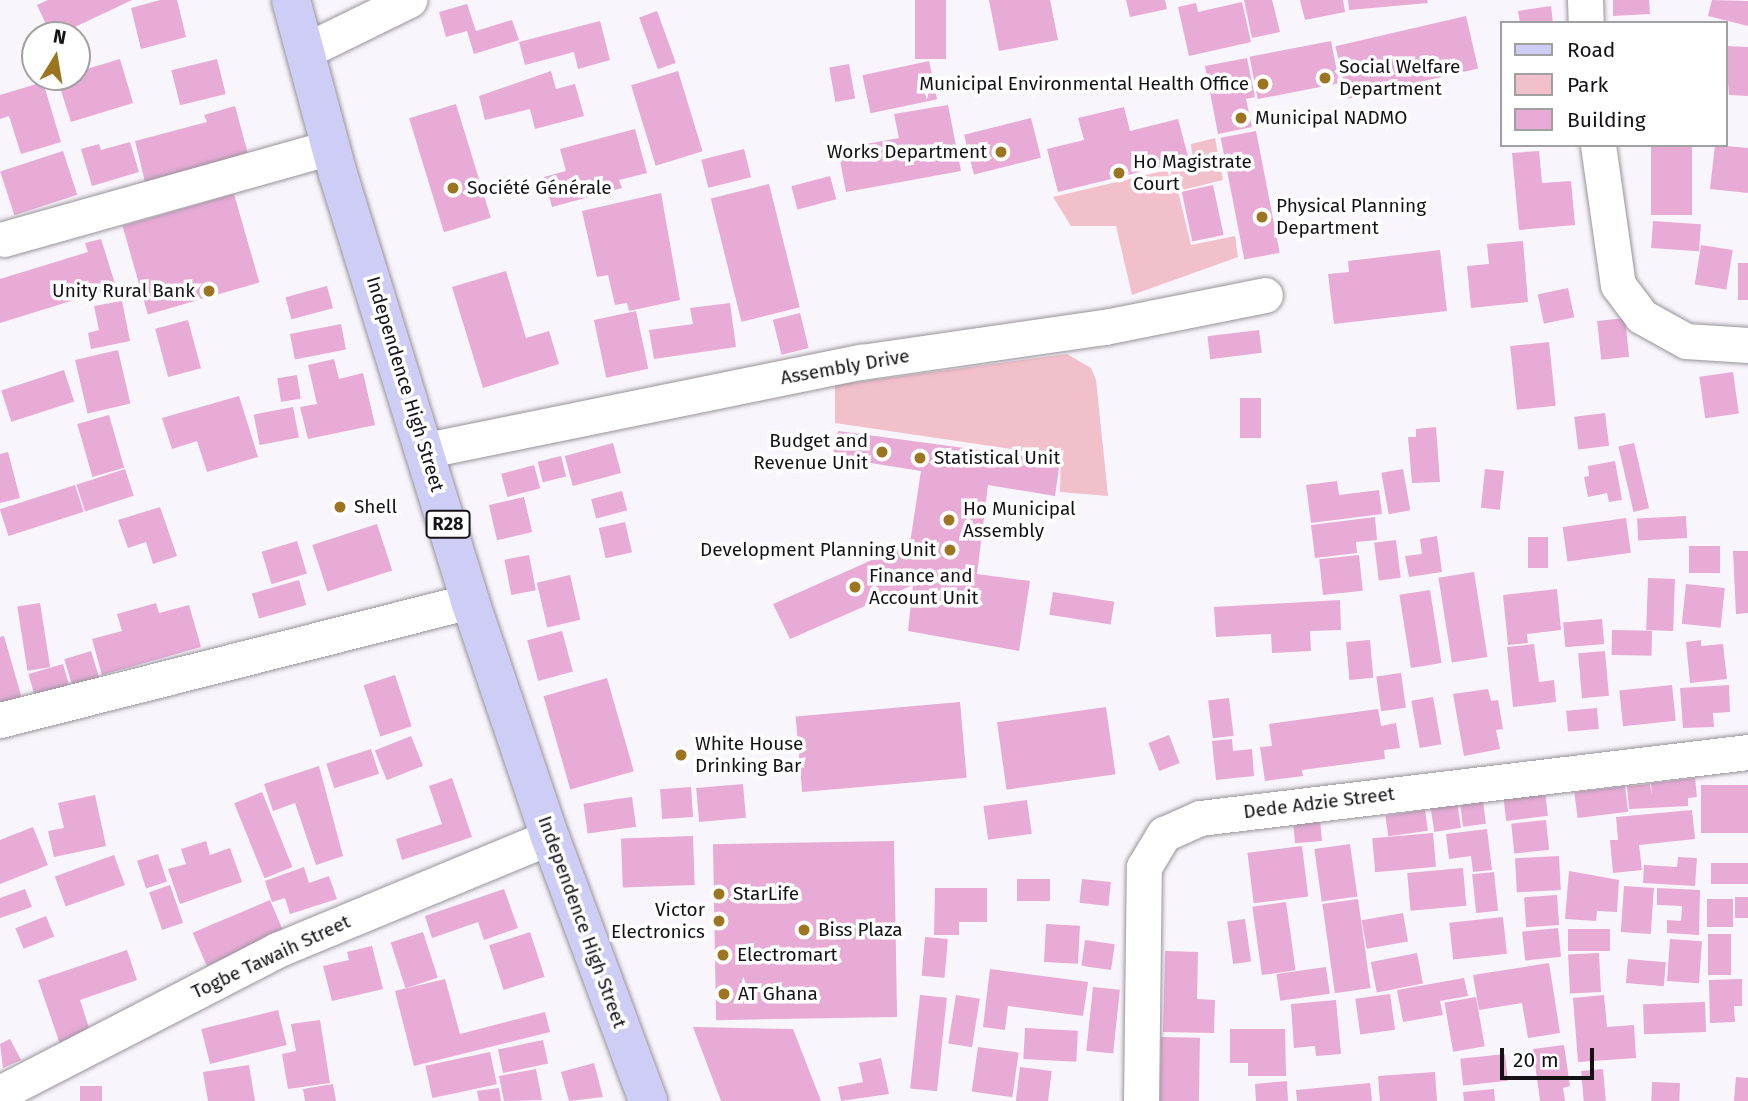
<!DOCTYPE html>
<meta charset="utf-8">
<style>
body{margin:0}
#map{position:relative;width:1748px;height:1101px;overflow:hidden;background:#f9f5fc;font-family:"Fira Sans",sans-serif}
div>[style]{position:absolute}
.green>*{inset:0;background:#f2c0cb}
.building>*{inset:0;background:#e7abd6;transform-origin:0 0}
.roads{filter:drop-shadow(0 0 2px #97939a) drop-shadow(0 0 2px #97939a)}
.minor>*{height:35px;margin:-17.5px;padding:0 17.5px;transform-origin:17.5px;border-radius:17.5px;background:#fff}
.primary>*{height:38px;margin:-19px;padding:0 19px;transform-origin:19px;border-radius:19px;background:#cecdf5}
.dots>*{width:19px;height:19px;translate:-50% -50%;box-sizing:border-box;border:4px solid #fff;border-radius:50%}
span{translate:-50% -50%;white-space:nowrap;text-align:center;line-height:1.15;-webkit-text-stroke:7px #fff;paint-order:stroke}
.shield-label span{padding:2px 5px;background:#fff;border:2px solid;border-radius:5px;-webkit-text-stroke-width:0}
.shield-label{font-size:18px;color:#141215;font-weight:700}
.poi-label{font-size:19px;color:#141215}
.left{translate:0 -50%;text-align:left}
.right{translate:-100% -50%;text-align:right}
.street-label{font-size:19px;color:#141215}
.legend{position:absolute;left:1500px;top:21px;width:228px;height:126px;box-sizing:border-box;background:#fff;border:2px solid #a1a0a1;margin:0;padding:9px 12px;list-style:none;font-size:21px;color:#141215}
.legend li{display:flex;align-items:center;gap:14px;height:35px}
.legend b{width:35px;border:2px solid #a1a0a1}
.north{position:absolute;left:21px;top:21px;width:70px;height:70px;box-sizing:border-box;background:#fff;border:2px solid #a1a0a1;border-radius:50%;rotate:11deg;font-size:19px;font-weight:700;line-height:28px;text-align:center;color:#141215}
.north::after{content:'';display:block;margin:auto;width:24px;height:32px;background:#9b7520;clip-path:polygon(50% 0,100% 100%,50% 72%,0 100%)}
.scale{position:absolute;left:1500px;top:1048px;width:94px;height:32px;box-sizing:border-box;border:4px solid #141215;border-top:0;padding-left:9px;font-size:21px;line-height:24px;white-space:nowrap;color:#141215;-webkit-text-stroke:5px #fff;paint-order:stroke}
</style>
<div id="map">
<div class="green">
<div style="clip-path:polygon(1215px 138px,1223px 180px,1178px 191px,1191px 245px,1235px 236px,1238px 257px,1132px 295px,1116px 226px,1071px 226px,1053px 197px,1193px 164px,1191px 144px)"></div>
<div style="clip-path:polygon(1067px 354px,1091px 368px,1096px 380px,1108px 496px,1060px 492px,1061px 458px,1052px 455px,835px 423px,835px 385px)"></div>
</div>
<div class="building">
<div style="clip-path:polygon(48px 0,132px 0,58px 35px,51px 35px,37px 5px)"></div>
<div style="clip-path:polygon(160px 0,177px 0,186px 37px,141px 49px,131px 8px)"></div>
<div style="left:915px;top:0;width:31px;height:59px"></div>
<div style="clip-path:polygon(989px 0,1050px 0,1058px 40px,999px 51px)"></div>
<div style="clip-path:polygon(1126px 0,1165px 0,1167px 9px,1130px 17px)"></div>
<div style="clip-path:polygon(1244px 0,1272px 0,1280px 32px,1252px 38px)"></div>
<div style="clip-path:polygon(1300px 0,1343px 0,1345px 12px,1305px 20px)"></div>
<div style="clip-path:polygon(1348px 0,1427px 0,1428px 3px,1349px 10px)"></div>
<div style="clip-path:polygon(1613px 0,1649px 0,1650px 14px,1613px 16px)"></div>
<div style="clip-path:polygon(1712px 0,1748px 1px,1748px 26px,1708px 16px)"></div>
<div style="clip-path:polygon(1242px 2px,1251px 42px,1189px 56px,1178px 7px,1196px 3px,1198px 12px)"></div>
<div style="clip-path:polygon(467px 4px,476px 31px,512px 20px,519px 40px,474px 54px,467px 31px,446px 37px,439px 12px)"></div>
<div style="clip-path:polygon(1551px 6px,1553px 23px,1520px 23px,1518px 11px)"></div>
<div style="left:657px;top:11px;width:55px;height:19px;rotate:70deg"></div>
<div style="left:1466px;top:16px;width:54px;height:134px;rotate:77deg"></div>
<div style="clip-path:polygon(600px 21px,610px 60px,578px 69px,574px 52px,525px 65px,519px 42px)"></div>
<div style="left:1331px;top:41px;width:43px;height:83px;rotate:79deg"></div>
<div style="clip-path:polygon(1725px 46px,1748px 47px,1748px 96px,1729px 95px)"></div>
<div style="clip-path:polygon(1247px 58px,1255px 97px,1246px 99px,1252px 127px,1218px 134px,1205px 66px)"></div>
<div style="clip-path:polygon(120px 59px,133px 103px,71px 122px,57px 78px,77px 77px,77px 72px)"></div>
<div style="left:217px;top:59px;width:36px;height:47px;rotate:76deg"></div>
<div style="left:929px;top:61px;width:39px;height:68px;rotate:78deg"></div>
<div style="left:849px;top:64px;width:35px;height:20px;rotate:80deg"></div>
<div style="clip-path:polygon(551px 71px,556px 89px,575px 84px,584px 116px,535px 129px,530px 109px,485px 120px,479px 96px)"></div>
<div style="left:678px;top:71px;width:84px;height:49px;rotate:73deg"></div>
<div style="clip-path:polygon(43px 82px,61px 142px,21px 154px,9px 116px,0 119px,0 95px)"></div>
<div style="left:456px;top:104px;width:119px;height:49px;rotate:73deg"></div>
<div style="clip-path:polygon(948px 105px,961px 171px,846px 192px,838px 149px,899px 138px,894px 114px)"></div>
<div style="clip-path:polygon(235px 106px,248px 154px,145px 182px,135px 141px,207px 122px,204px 115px)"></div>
<div style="clip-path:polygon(1124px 107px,1130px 131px,1178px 119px,1189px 160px,1058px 192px,1047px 149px,1084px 140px,1078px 118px)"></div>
<div style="left:1031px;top:118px;width:41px;height:69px;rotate:76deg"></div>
<div style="clip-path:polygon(635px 129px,647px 173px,619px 180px,622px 188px,552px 207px,544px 177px,566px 171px,560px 149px)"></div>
<div style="left:1256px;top:131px;width:124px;height:36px;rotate:79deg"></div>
<div style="clip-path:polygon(130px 142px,139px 172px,92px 186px,81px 149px,99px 144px,101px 150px)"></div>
<div style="left:1651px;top:145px;width:41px;height:70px"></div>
<div style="clip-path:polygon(1715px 145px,1748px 148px,1748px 193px,1710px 189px)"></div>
<div style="left:744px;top:149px;width:29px;height:44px;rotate:76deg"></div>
<div style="left:63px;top:151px;width:46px;height:66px;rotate:72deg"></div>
<div style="clip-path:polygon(1539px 151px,1542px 183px,1571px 181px,1575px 225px,1519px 230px,1512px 153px)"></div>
<div style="left:830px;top:176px;width:24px;height:40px;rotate:75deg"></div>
<div style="left:769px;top:184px;width:127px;height:60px;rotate:76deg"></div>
<div style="left:1213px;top:185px;width:51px;height:32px;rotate:78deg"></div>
<div style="clip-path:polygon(661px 193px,680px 300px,629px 311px,627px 303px,615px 305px,608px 275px,597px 277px,582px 211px)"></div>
<div style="left:234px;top:194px;width:92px;height:116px;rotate:74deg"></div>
<div style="left:1653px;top:221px;width:48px;height:27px;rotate:4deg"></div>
<div style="clip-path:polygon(101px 239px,116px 287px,0 323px,0 279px,88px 252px,85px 243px)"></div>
<div style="clip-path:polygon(1523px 241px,1528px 302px,1471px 308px,1467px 266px,1489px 264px,1487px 244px)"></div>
<div style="left:1701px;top:245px;width:32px;height:40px;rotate:9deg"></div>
<div style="clip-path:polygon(1440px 250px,1447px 311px,1334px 324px,1328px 274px,1349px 272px,1348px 261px)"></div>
<div style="left:1738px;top:263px;width:10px;height:37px"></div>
<div style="clip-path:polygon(506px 271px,526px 338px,549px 331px,559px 364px,483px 388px,452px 287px)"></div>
<div style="left:327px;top:286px;width:23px;height:43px;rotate:75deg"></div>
<div style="left:1568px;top:288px;width:30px;height:31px;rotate:78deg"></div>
<div style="clip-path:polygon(122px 301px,130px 341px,91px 349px,88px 333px,99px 330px,94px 306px)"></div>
<div style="clip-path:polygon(730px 303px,736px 347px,654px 359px,649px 330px,693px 324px,690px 308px)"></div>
<div style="left:636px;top:311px;width:59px;height:43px;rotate:78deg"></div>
<div style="left:800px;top:313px;width:36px;height:28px;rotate:76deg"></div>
<div style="left:1625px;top:318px;width:39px;height:28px;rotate:84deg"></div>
<div style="left:188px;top:320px;width:50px;height:34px;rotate:75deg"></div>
<div style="left:341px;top:324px;width:26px;height:52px;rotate:79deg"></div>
<div style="left:1259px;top:330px;width:23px;height:52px;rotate:83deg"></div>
<div style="left:1549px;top:342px;width:64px;height:39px;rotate:84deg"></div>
<div style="left:118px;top:350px;width:55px;height:44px;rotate:77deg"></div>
<div style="clip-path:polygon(334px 359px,339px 379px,363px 373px,375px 425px,308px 439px,300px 407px,317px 404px,308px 365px)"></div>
<div style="left:64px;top:370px;width:33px;height:66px;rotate:72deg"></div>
<div style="left:1733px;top:372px;width:42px;height:34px;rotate:82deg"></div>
<div style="left:297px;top:375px;width:24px;height:20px;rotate:81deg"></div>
<div style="clip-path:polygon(239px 396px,258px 457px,207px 472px,197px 441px,172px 449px,162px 418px)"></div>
<div style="left:1240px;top:398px;width:21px;height:40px"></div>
<div style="left:293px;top:407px;width:31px;height:40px;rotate:79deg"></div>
<div style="left:1605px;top:413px;width:33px;height:31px;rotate:83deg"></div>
<div style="left:109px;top:415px;width:55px;height:33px;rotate:74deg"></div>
<div style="clip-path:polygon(1436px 427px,1440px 482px,1412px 483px,1408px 437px,1416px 437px,1416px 429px)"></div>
<div style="clip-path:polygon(838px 431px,1060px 461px,1055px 496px,988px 485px,977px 574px,1030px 581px,1019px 651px,908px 631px,913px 585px,790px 639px,773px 604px,910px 543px,921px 471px,833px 457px)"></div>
<div style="left:613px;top:443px;width:31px;height:50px;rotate:75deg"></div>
<div style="left:1634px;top:443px;width:67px;height:16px;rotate:77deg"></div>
<div style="clip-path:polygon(8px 452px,20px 498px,0 503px,0 454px)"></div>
<div style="left:561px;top:456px;width:21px;height:24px;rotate:76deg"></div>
<div style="clip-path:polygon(1615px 461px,1622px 500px,1609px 502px,1607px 493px,1588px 497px,1584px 477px,1589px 476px,1588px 466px)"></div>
<div style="left:534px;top:465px;width:24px;height:34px;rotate:75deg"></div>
<div style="left:125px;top:469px;width:28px;height:51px;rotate:72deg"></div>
<div style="left:1403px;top:469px;width:42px;height:22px;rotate:80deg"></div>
<div style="left:1485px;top:469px;width:19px;height:39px;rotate:6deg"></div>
<div style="clip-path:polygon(1337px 481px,1339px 495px,1379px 490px,1382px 514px,1311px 523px,1306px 485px)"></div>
<div style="left:75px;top:485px;width:28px;height:79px;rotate:72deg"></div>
<div style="left:622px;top:491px;width:20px;height:32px;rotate:75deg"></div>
<div style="left:524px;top:497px;width:36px;height:36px;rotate:77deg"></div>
<div style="clip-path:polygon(160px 507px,177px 556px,153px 564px,146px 542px,128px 548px,118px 520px)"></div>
<div style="left:1686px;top:516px;width:22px;height:49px;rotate:87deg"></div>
<div style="clip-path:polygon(1375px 517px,1377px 540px,1356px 542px,1357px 553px,1315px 558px,1311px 525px)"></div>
<div style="left:1626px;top:518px;width:35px;height:64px;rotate:82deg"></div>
<div style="left:625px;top:522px;width:31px;height:27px;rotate:77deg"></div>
<div style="left:377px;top:524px;width:49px;height:68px;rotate:72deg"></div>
<div style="clip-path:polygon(1437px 536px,1442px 572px,1409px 577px,1405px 556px,1422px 554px,1420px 539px)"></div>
<div style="left:1548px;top:537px;width:31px;height:20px;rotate:90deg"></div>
<div style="left:1396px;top:540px;width:38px;height:22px;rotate:83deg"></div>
<div style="left:297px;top:541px;width:34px;height:37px;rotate:73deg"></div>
<div style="left:1720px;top:546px;width:27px;height:31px;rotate:90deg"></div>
<div style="clip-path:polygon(1733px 551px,1748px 551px,1748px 613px,1736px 614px)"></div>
<div style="left:529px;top:555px;width:36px;height:25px;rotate:79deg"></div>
<div style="left:1359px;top:555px;width:36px;height:40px;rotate:84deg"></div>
<div style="left:1474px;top:572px;width:86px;height:36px;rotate:81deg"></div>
<div style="left:570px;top:575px;width:46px;height:34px;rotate:77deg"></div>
<div style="left:1648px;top:578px;width:27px;height:52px;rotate:2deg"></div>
<div style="left:299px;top:580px;width:26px;height:49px;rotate:74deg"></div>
<div style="left:1686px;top:584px;width:39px;height:40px;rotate:6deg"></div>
<div style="clip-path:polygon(1557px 589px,1561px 630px,1527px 634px,1528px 643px,1508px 645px,1503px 595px)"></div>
<div style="left:1430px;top:590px;width:74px;height:31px;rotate:81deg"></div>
<div style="left:1053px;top:592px;width:62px;height:23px;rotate:9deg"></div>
<div style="clip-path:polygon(1340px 600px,1341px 630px,1310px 631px,1311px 651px,1272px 653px,1271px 634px,1216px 637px,1214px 607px)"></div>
<div style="left:40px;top:603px;width:65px;height:23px;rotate:81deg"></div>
<div style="clip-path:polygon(156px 603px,159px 613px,189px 605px,201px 647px,102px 675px,92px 639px,122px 631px,117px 614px)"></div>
<div style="left:1602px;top:619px;width:25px;height:39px;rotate:85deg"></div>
<div style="left:1612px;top:630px;width:40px;height:25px;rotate:1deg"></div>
<div style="left:562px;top:631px;width:42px;height:36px;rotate:75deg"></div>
<div style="clip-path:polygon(4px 636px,22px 699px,0 705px,0 637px)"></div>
<div style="left:1370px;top:640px;width:38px;height:24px;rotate:85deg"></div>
<div style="clip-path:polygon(1701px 640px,1701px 646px,1723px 644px,1727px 679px,1690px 683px,1686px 642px)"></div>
<div style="clip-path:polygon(1534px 644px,1539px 682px,1554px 680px,1556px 702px,1513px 707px,1507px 647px)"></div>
<div style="left:91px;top:651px;width:28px;height:28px;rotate:73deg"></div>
<div style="left:1605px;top:651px;width:45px;height:27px;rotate:85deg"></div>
<div style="left:63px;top:664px;width:22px;height:36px;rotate:74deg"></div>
<div style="left:1401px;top:673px;width:35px;height:25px;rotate:82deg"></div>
<div style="left:395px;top:675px;width:54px;height:33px;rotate:72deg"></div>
<div style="left:607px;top:678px;width:97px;height:66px;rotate:74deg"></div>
<div style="left:1672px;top:685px;width:36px;height:53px;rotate:84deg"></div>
<div style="clip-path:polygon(1729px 685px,1730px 712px,1713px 713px,1714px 727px,1683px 728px,1680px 688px)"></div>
<div style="clip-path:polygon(1488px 689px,1491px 701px,1498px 700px,1503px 729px,1496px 730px,1500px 749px,1464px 756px,1453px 694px)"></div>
<div style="left:1433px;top:697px;width:48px;height:22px;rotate:80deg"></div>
<div style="left:1229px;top:698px;width:38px;height:21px;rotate:83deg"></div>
<div style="left:960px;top:702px;width:76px;height:165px;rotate:85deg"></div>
<div style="left:1106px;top:707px;width:68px;height:110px;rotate:82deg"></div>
<div style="left:1597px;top:708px;width:21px;height:31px;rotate:85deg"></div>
<div style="clip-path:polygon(1378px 709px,1381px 726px,1396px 723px,1400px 748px,1384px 750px,1385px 759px,1302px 770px,1303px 776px,1265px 781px,1260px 747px,1272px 746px,1269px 724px)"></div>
<div style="left:1169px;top:735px;width:30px;height:22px;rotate:69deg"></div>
<div style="left:411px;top:736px;width:32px;height:39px;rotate:68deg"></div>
<div style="clip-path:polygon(1232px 739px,1233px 751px,1252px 749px,1254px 776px,1216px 780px,1212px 741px)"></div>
<div style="left:371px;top:749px;width:26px;height:47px;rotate:72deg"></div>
<div style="clip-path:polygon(319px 766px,343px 856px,316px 865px,295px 803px,273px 811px,264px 784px)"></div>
<div style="clip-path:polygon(452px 778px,472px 837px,402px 860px,396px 839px,442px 824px,429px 786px)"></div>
<div style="clip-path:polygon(1695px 778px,1697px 797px,1688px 798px,1688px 806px,1629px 809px,1627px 786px,1650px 784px,1652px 796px,1651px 783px)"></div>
<div style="left:743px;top:784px;width:34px;height:47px;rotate:85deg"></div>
<div style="left:1748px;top:785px;width:48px;height:47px;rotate:90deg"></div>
<div style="left:1625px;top:786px;width:26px;height:51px;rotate:83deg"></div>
<div style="left:691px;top:787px;width:30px;height:31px;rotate:86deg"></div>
<div style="left:262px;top:792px;width:81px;height:30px;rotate:68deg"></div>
<div style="left:1545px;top:792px;width:24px;height:42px;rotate:83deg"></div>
<div style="clip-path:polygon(95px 795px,106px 846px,54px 857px,48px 831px,64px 828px,58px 803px)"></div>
<div style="left:632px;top:797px;width:30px;height:49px;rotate:82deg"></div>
<div style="left:1027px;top:800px;width:34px;height:44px;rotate:82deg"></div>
<div style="left:1483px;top:801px;width:23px;height:23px;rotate:83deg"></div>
<div style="left:1457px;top:802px;width:26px;height:27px;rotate:81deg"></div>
<div style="left:1425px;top:810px;width:21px;height:40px;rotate:82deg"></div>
<div style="clip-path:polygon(1692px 810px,1695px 839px,1639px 845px,1642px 870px,1613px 873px,1610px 840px,1618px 840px,1616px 817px)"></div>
<div style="left:1320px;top:819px;width:22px;height:27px;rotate:85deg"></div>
<div style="left:1546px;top:820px;width:30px;height:35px;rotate:84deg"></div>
<div style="clip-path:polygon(33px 827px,48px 865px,0 884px,0 840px)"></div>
<div style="clip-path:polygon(1487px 829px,1492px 870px,1473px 872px,1471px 856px,1449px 859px,1446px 834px)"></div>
<div style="left:1433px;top:833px;width:34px;height:61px;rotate:85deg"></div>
<div style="left:693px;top:836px;width:49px;height:72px;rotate:88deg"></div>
<div style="clip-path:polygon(206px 841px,210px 855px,230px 848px,242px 882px,180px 904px,168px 869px,186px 864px,181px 849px)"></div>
<div style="left:894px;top:841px;width:176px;height:181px;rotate:89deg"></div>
<div style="left:1350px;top:844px;width:53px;height:36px;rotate:82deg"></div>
<div style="left:1302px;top:846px;width:51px;height:55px;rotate:83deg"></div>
<div style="left:158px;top:854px;width:29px;height:22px;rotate:72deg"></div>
<div style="left:114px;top:855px;width:32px;height:63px;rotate:70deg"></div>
<div style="left:1559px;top:856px;width:34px;height:44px;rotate:87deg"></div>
<div style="clip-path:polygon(1678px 857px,1697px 858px,1695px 886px,1643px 883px,1644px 865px,1677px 867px)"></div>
<div style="left:1748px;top:863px;width:21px;height:37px;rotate:90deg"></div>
<div style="clip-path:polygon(304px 867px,309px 883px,329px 876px,337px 899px,290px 914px,285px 898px,272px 902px,265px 881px)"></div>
<div style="left:1463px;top:868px;width:38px;height:56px;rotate:85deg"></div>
<div style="clip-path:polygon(1569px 871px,1619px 880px,1617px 912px,1597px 911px,1596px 921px,1565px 919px)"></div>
<div style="left:1494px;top:872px;width:39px;height:22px;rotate:84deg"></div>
<div style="left:1017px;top:879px;width:33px;height:22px"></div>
<div style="left:1082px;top:879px;width:29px;height:24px;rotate:6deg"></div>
<div style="left:170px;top:885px;width:40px;height:22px;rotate:71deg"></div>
<div style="left:1624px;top:886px;width:30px;height:46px;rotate:4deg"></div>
<div style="clip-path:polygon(935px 888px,987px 888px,987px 922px,959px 922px,959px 935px,934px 935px)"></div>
<div style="clip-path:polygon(1657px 888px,1700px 890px,1699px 935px,1667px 933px,1667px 920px,1681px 921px,1682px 906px,1657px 905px)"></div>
<div style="clip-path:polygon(25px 889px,32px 907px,0 918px,0 898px)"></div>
<div style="clip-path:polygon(504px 889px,518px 928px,484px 940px,478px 922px,432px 938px,425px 916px)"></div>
<div style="left:1557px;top:895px;width:30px;height:33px;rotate:86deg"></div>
<div style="left:1735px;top:897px;width:13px;height:21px"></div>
<div style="left:1358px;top:899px;width:90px;height:36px;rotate:82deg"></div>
<div style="left:1707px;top:899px;width:26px;height:28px"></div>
<div style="left:270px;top:900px;width:36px;height:84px;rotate:67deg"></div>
<div style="left:1286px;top:902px;width:69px;height:34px;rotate:82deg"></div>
<div style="left:1403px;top:913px;width:29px;height:42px;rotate:80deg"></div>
<div style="left:46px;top:916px;width:22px;height:33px;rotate:68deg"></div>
<div style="left:1503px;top:917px;width:37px;height:54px;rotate:84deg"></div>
<div style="left:1245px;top:919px;width:43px;height:18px;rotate:82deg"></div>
<div style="left:1046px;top:924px;width:34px;height:38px;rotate:3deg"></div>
<div style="left:1558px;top:928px;width:29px;height:36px;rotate:84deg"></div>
<div style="left:1610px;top:929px;width:22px;height:42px;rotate:90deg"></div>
<div style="left:423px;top:932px;width:48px;height:34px;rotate:72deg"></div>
<div style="left:530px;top:932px;width:47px;height:43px;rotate:72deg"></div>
<div style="left:1708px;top:934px;width:23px;height:41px"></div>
<div style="left:925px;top:937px;width:23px;height:39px;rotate:5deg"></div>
<div style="left:1670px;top:939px;width:32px;height:42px;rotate:4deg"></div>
<div style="left:1085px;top:940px;width:30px;height:26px;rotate:8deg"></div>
<div style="clip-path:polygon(372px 946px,383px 989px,332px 1001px,323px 966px,349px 960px,347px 952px)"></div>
<div style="clip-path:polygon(127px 950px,137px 980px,80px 1000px,91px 1034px,60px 1044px,38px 980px)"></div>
<div style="clip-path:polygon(1165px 951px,1198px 952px,1197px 999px,1215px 1000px,1214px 1033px,1163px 1032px)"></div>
<div style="left:1417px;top:953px;width:31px;height:47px;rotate:79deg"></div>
<div style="left:1599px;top:953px;width:39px;height:31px;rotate:87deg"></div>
<div style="left:1628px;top:959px;width:38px;height:24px;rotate:5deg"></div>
<div style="clip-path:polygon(1549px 963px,1560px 1033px,1528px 1038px,1522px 1003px,1479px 1010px,1473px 975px)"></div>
<div style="left:1326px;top:967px;width:27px;height:50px;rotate:82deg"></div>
<div style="clip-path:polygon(990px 969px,1088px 982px,1083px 1016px,1008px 1006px,1005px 1030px,983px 1027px)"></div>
<div style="clip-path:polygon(1464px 978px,1468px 996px,1440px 1001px,1443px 1015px,1403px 1022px,1397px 990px)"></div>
<div style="clip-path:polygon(445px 979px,460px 1034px,545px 1012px,550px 1032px,414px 1066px,395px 991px)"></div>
<div style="clip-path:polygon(1742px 979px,1742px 1006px,1734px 1006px,1735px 1022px,1710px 1023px,1709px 980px)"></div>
<div style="left:1093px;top:987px;width:27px;height:64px;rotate:6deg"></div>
<div style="left:1390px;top:994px;width:36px;height:35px;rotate:82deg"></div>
<div style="left:920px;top:995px;width:27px;height:94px;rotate:6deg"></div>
<div style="left:956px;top:995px;width:24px;height:49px;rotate:9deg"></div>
<div style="clip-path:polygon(1604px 995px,1607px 1027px,1634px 1025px,1636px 1058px,1578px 1062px,1573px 998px)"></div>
<div style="left:1476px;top:997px;width:50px;height:32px;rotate:80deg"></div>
<div style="clip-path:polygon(1336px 1000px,1341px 1054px,1316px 1056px,1315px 1046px,1294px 1048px,1291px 1004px)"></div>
<div style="left:1705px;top:1002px;width:30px;height:62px;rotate:88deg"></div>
<div style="left:278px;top:1010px;width:36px;height:79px;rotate:76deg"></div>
<div style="clip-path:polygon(320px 1020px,330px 1083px,288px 1089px,282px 1054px,296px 1051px,291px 1024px)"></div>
<div style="clip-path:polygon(693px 1027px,793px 1029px,821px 1101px,721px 1101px)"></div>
<div style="left:1025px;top:1028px;width:53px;height:31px;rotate:3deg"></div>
<div style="clip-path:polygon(1230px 1029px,1285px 1029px,1286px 1076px,1248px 1076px,1248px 1063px,1230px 1063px)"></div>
<div style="left:1161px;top:1037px;width:39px;height:64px;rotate:1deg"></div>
<div style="clip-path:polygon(10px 1039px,21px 1060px,3px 1068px,0 1044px)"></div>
<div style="left:543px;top:1040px;width:24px;height:46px;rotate:78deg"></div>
<div style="clip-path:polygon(1564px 1045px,1570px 1086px,1563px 1088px,1565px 1101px,1540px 1101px,1533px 1049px)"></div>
<div style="left:978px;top:1047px;width:41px;height:45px;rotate:8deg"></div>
<div style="left:490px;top:1052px;width:33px;height:66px;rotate:78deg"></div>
<div style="left:1505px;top:1054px;width:27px;height:45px;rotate:84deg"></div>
<div style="clip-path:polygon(881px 1058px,889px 1094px,841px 1101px,838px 1087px,863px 1082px,859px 1063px)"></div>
<div style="clip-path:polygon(594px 1063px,603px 1097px,569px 1101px,561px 1072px)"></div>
<div style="clip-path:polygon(249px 1065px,255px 1101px,208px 1101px,203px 1072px)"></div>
<div style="left:1020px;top:1067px;width:32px;height:34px;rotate:7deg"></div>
<div style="clip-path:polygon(536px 1069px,542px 1100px,504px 1101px,499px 1076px)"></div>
<div style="left:1603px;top:1069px;width:32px;height:22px;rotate:85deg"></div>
<div style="left:1435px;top:1072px;width:29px;height:57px;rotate:86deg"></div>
<div style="clip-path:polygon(1736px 1077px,1748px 1078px,1748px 1101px,1734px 1101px)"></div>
<div style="clip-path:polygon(1287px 1081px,1288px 1101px,1256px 1101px,1255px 1084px)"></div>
<div style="left:1652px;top:1082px;width:28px;height:19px;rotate:2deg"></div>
<div style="clip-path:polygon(1370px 1083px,1372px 1101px,1297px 1101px,1296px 1090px)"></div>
<div style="clip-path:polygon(333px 1084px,336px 1101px,305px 1101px,303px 1089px)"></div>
<div style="left:80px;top:1086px;width:22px;height:15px"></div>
<div style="clip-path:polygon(499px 1088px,501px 1101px,479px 1101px,477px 1091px)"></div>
<div style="clip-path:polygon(1494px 1089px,1495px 1101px,1464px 1101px,1463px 1092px)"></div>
</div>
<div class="roads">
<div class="minor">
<div style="left:1585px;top:0;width:23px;rotate:88deg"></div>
<div style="left:307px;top:50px;width:114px;rotate:-26.1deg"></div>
<div style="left:1598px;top:145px;width:141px;rotate:81.9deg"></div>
<div style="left:1618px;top:285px;width:39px;rotate:53deg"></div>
<div style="left:1641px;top:316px;width:51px;rotate:29.1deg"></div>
<div style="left:1686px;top:341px;width:62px;rotate:3.7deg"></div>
<div style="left:4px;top:239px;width:340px;rotate:-15.7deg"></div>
<div style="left:427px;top:450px;width:443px;rotate:-11.5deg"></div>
<div style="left:861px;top:362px;width:246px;rotate:-8.2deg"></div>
<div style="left:1105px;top:327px;width:163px;rotate:-11.3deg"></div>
<div style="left:0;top:720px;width:485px;rotate:-14.2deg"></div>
<div style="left:0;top:1093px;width:312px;rotate:-27.3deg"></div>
<div style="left:277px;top:950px;width:295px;rotate:-22.5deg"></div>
<div style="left:1141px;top:1101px;width:234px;rotate:-89.3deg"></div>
<div style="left:1144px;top:867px;width:39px;rotate:-59deg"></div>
<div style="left:1164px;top:834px;width:39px;rotate:-24deg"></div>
<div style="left:1200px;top:818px;width:552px;rotate:-6.87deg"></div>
</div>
<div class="primary">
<div style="left:291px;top:0;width:180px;rotate:74.9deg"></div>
<div style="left:338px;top:174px;width:447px;rotate:72.8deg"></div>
<div style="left:470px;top:601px;width:249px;rotate:71.3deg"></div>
<div style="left:550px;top:837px;width:282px;rotate:69.6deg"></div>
</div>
</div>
<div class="dots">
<div style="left:1325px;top:78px;background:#9b7520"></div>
<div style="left:1263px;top:84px;background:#9b7520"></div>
<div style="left:1241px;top:118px;background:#9b7520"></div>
<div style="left:1001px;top:152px;background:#9b7520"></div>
<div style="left:1119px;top:173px;background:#9b7520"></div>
<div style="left:453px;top:188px;background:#9b7520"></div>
<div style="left:1262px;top:217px;background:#9b7520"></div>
<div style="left:209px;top:291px;background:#9b7520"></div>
<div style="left:882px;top:452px;background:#9b7520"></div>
<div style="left:920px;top:458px;background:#9b7520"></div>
<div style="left:340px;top:507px;background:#9b7520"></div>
<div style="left:949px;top:520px;background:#9b7520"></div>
<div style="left:950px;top:550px;background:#9b7520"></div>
<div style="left:855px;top:587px;background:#9b7520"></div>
<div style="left:681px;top:755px;background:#9b7520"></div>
<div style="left:719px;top:894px;background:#9b7520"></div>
<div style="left:719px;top:921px;background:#9b7520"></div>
<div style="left:804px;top:930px;background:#9b7520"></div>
<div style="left:723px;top:955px;background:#9b7520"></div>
<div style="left:724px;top:994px;background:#9b7520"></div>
</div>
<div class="shield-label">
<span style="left:448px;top:524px">R28</span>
</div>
<div class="poi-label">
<span class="left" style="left:1339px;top:78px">Social Welfare<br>Department</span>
<span class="right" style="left:1249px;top:84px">Municipal Environmental Health Office</span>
<span class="left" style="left:1255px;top:118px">Municipal NADMO</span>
<span class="right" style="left:987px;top:152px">Works Department</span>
<span class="left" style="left:1133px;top:173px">Ho Magistrate<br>Court</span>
<span class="left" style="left:467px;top:188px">Société Générale</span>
<span class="left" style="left:1276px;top:217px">Physical Planning<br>Department</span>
<span class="right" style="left:195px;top:291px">Unity Rural Bank</span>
<span class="right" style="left:868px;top:452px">Budget and<br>Revenue Unit</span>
<span class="left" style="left:934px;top:458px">Statistical Unit</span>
<span class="left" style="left:354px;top:507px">Shell</span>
<span class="left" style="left:963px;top:520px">Ho Municipal<br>Assembly</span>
<span class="right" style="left:936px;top:550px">Development Planning Unit</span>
<span class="left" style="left:869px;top:587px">Finance and<br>Account Unit</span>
<span class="left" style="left:695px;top:755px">White House<br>Drinking Bar</span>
<span class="left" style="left:733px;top:894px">StarLife</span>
<span class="right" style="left:705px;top:921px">Victor<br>Electronics</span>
<span class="left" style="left:818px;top:930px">Biss Plaza</span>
<span class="left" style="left:737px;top:955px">Electromart</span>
<span class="left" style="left:738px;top:994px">AT Ghana</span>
</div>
<div class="street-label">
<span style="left:845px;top:367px;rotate:-10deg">Assembly Drive</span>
<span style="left:405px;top:384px;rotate:73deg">Independence High Street</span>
<span style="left:1319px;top:803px;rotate:-7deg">Dede Adzie Street</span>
<span style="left:582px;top:922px;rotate:70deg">Independence High Street</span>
<span style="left:271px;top:957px;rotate:-25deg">Togbe Tawaih Street</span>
</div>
<ul class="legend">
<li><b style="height:9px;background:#cecdf5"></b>Road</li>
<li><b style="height:19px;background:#f2c0cb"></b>Park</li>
<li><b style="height:19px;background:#e7abd6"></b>Building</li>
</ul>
<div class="north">N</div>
<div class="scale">20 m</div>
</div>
